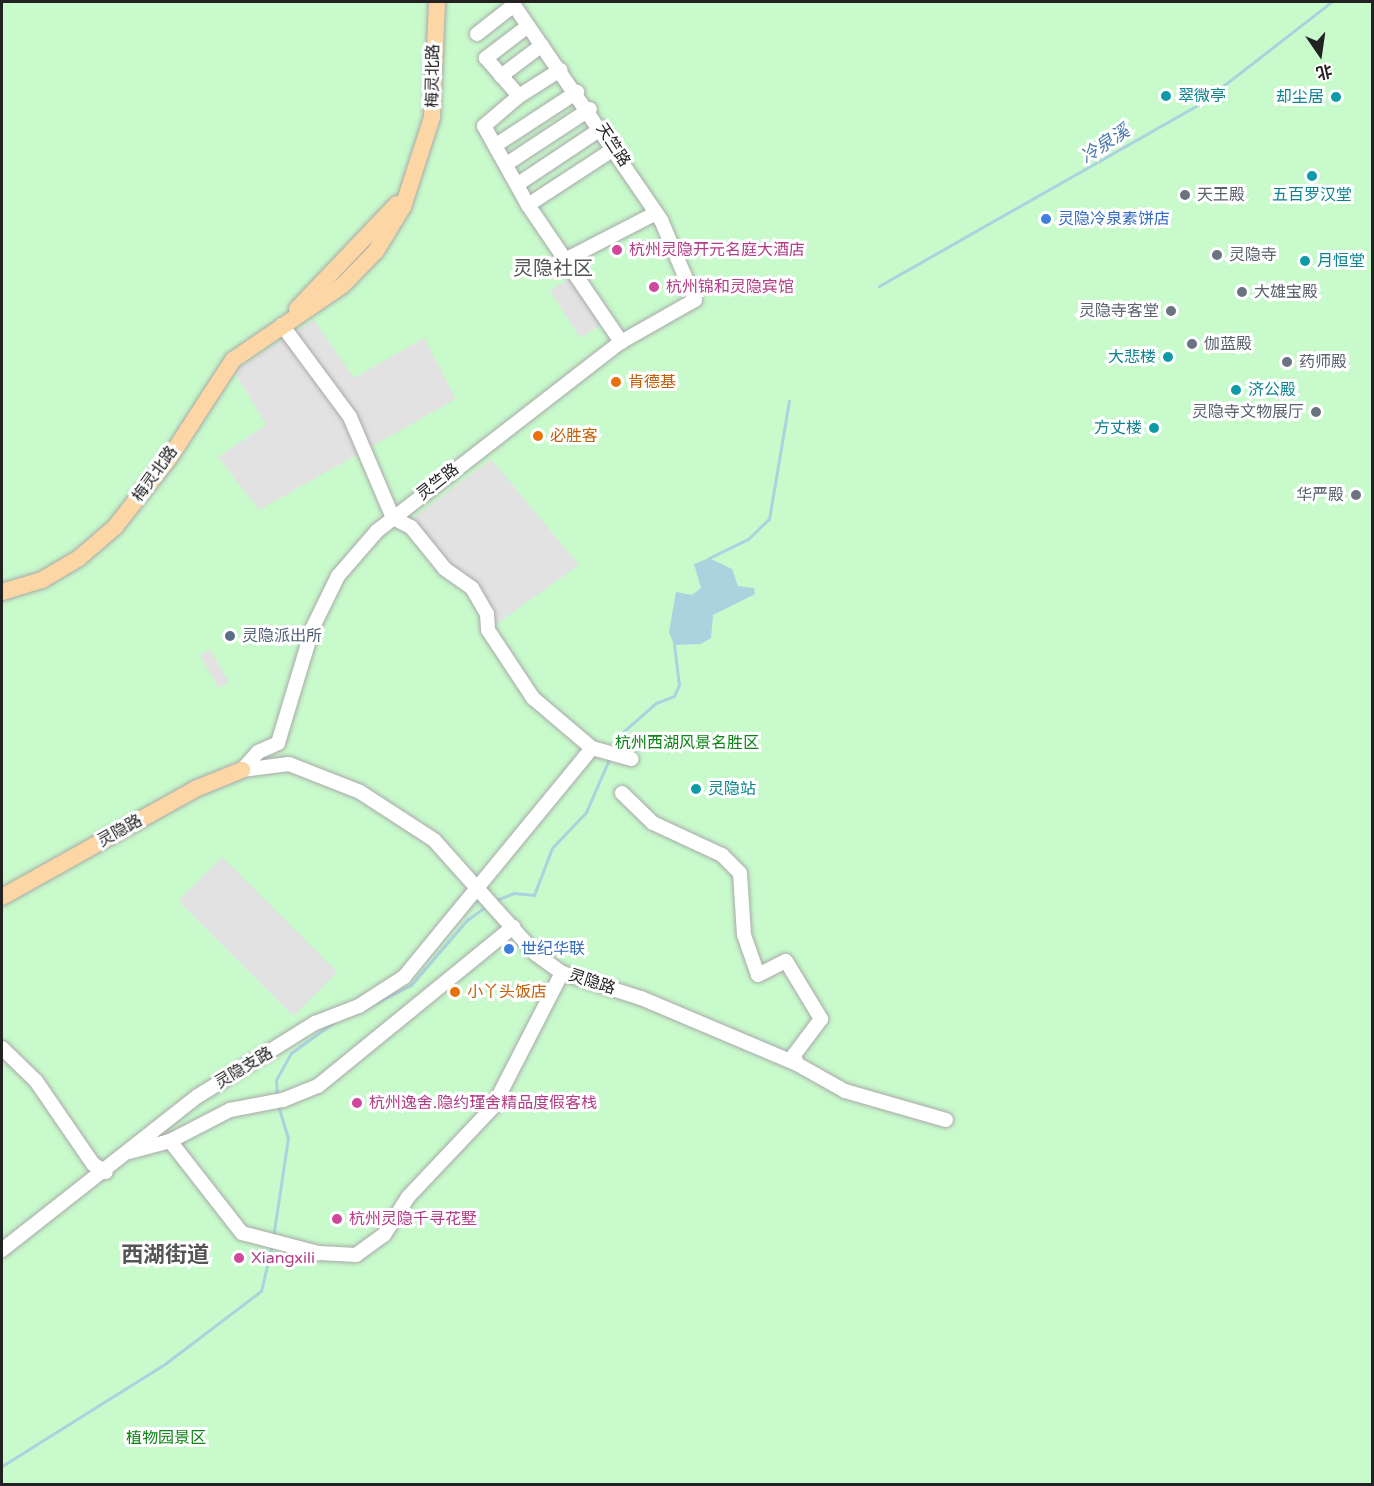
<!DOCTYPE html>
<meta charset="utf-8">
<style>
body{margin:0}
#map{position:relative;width:1374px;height:1486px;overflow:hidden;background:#f2efe9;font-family:"Varela Round","Noto Sans SC",sans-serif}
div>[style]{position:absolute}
.park>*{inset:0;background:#c8facc;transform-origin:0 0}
.parking>*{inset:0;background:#e2e2e2;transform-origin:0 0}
.water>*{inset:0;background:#aad3df}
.stream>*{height:3px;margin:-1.5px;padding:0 1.5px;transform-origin:1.5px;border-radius:1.5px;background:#aad3df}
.roads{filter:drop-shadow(0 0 2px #a9a9a9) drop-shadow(0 0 2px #a9a9a9)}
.minor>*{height:14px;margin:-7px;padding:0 7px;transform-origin:7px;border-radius:7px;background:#fff}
.major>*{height:16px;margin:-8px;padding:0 8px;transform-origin:8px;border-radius:8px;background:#fcd6a4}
.dots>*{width:16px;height:16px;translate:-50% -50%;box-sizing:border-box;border:3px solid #fff;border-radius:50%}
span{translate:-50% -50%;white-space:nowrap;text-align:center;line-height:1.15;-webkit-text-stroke:6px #fff;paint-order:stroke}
.street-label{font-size:16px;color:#222}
.culture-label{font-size:16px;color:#0d838f}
.left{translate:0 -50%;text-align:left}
.right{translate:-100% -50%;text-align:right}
.worship-label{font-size:16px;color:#5b616d}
.shop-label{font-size:16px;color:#366cbe}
.hotel-label{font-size:16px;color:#b23c85}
.food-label{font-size:16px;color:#c56008}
.service-label{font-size:16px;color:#4e5e75}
.park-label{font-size:16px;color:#0c8416}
.water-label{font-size:18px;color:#4a7aab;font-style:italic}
.quarter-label{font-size:20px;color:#555}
.district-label{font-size:22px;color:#555;font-weight:700}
.frame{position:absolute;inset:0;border:3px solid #222;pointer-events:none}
.north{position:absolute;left:1290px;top:24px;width:60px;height:60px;-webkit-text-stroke:4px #fff;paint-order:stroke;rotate:167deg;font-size:16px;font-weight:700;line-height:24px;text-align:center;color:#222}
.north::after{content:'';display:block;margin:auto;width:21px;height:27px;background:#222;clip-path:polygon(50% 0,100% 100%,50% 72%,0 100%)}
</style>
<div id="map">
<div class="park">
<div style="left:2px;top:2px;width:1370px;height:1482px"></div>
</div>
<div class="parking">
<div style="left:570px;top:278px;width:56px;height:24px;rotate:57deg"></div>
<div style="clip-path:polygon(314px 320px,354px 378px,424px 338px,456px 399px,259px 510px,218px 457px,266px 425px,234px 371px)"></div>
<div style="clip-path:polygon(491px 459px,579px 565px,488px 630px,487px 614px,405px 524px)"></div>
<div style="left:210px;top:649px;width:38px;height:12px;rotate:60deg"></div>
<div style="left:222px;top:857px;width:163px;height:62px;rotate:45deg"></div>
</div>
<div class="water">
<div style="clip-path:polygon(709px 558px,732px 569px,738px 586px,754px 588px,755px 594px,713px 615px,711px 638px,701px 644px,674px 645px,669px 632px,676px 592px,692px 595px,701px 588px,694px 564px)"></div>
</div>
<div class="stream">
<div style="left:879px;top:286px;width:370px;rotate:-29.6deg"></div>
<div style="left:1201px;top:103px;width:165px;rotate:-37.8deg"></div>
<div style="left:709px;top:558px;width:43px;rotate:-26deg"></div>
<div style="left:748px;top:539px;width:29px;rotate:-44deg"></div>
<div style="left:769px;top:519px;width:120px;rotate:-80.4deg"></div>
<div style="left:614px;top:749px;width:21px;rotate:-61deg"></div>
<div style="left:624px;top:731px;width:43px;rotate:-41.2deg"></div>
<div style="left:656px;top:703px;width:19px;rotate:-21deg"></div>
<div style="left:674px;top:696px;width:12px;rotate:-66deg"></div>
<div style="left:679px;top:685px;width:40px;rotate:-97.1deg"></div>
<div style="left:494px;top:901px;width:22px;rotate:-22deg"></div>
<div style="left:514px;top:893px;width:20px;rotate:6deg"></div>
<div style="left:534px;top:895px;width:50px;rotate:-69deg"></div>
<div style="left:552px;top:848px;width:50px;rotate:-46.6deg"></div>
<div style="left:586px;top:812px;width:60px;rotate:-66.4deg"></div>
<div style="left:354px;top:1014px;width:64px;rotate:-27deg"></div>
<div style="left:411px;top:985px;width:86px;rotate:-49.3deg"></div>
<div style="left:467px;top:920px;width:26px;rotate:-36deg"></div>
<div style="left:277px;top:1097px;width:17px;rotate:-93deg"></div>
<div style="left:276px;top:1080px;width:31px;rotate:-61deg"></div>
<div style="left:291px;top:1053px;width:53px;rotate:-35.8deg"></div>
<div style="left:273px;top:1238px;width:101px;rotate:-81.5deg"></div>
<div style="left:288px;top:1138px;width:34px;rotate:-107deg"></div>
<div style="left:2px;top:1466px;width:194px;rotate:-32.1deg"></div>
<div style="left:166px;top:1363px;width:119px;rotate:-37.2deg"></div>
<div style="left:261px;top:1291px;width:47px;rotate:-76.6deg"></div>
</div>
<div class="roads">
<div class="minor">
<div style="left:528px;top:26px;width:53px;rotate:142.7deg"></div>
<div style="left:486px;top:58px;width:50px;rotate:49deg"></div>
<div style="left:519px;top:96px;width:46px;rotate:139.4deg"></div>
<div style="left:484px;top:126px;width:90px;rotate:60.9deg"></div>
<div style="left:528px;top:205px;width:166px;rotate:55.8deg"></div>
<div style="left:477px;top:34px;width:47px;rotate:-38.1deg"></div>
<div style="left:501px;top:76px;width:51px;rotate:-37.1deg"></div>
<div style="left:519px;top:96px;width:49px;rotate:-32.4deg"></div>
<div style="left:496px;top:145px;width:97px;rotate:-33.2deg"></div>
<div style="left:508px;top:163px;width:98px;rotate:-33.4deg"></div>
<div style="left:518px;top:184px;width:101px;rotate:-33.7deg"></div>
<div style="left:528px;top:205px;width:104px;rotate:-33.2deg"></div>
<div style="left:565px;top:260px;width:102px;rotate:-27.3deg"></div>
<div style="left:282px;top:325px;width:114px;rotate:53.5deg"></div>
<div style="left:350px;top:417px;width:110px;rotate:66.9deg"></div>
<div style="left:393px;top:518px;width:20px;rotate:27deg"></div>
<div style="left:411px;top:527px;width:54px;rotate:51deg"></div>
<div style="left:445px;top:569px;width:33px;rotate:35deg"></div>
<div style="left:472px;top:588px;width:30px;rotate:60deg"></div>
<div style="left:487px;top:614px;width:16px;rotate:86deg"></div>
<div style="left:488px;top:630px;width:82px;rotate:56.5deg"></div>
<div style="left:533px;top:698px;width:77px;rotate:40.3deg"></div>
<div style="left:592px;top:748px;width:41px;rotate:15.4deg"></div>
<div style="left:278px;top:743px;width:121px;rotate:-73.2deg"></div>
<div style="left:313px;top:627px;width:57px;rotate:-63.9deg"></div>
<div style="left:338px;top:576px;width:60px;rotate:-49.1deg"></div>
<div style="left:377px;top:531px;width:309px;rotate:-37.8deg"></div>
<div style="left:621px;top:342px;width:85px;rotate:-29.6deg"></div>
<div style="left:695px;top:300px;width:87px;rotate:-113deg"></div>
<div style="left:661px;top:220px;width:264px;rotate:-124.4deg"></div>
<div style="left:289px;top:764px;width:76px;rotate:21.5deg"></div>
<div style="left:360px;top:792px;width:88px;rotate:33deg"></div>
<div style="left:434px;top:840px;width:153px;rotate:48.2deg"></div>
<div style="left:536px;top:954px;width:32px;rotate:36deg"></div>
<div style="left:562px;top:973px;width:83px;rotate:17.6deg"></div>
<div style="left:641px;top:998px;width:169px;rotate:22.9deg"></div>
<div style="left:797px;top:1064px;width:55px;rotate:29.4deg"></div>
<div style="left:845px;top:1091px;width:105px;rotate:16deg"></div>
<div style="left:242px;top:770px;width:47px;rotate:-7.3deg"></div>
<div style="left:242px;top:770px;width:24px;rotate:-48deg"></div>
<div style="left:258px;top:752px;width:22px;rotate:-24deg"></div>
<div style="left:622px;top:793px;width:43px;rotate:44.1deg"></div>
<div style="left:653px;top:823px;width:76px;rotate:24.9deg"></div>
<div style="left:722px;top:855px;width:25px;rotate:45deg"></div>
<div style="left:740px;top:873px;width:62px;rotate:86.3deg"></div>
<div style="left:744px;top:935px;width:42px;rotate:70.7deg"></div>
<div style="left:758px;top:975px;width:31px;rotate:-27deg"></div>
<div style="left:786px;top:961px;width:68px;rotate:58.9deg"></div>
<div style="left:821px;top:1019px;width:45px;rotate:126.9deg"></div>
<div style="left:794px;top:1055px;width:9px;rotate:72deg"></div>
<div style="left:2px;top:1048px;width:47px;rotate:44.1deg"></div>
<div style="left:36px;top:1081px;width:101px;rotate:55.5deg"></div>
<div style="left:93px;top:1164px;width:15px;rotate:32deg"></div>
<div style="left:170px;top:1141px;width:68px;rotate:-27.3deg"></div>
<div style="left:230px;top:1110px;width:54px;rotate:-10.7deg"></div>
<div style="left:283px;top:1100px;width:38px;rotate:-22deg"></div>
<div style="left:318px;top:1086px;width:252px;rotate:-39.2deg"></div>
<div style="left:129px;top:1152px;width:42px;rotate:-15deg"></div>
<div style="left:170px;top:1141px;width:117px;rotate:52deg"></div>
<div style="left:242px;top:1233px;width:80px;rotate:14.6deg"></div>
<div style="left:319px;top:1253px;width:37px;rotate:3deg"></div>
<div style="left:356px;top:1255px;width:34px;rotate:-36deg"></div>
<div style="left:384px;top:1235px;width:45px;rotate:-57.7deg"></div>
<div style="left:408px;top:1197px;width:124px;rotate:-46.6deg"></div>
<div style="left:493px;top:1107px;width:151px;rotate:-62.8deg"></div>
<div style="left:2px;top:1250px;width:249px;rotate:-38.2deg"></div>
<div style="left:198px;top:1096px;width:138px;rotate:-32deg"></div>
<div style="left:315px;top:1023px;width:47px;rotate:-21.1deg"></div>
<div style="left:359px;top:1006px;width:54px;rotate:-32.8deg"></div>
<div style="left:404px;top:977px;width:296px;rotate:-50.6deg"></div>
</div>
<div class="major">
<div style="left:297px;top:309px;width:145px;rotate:-46.4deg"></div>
<div style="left:2px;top:592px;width:42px;rotate:-16.7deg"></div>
<div style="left:42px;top:580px;width:43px;rotate:-30.7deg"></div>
<div style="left:79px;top:558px;width:48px;rotate:-40.7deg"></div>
<div style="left:115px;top:527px;width:89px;rotate:-51.8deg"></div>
<div style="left:170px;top:457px;width:116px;rotate:-57deg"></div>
<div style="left:233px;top:360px;width:133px;rotate:-34.3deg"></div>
<div style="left:343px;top:285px;width:47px;rotate:-45.9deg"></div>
<div style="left:376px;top:251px;width:52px;rotate:-58.5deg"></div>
<div style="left:403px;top:207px;width:95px;rotate:-72.1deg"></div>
<div style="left:432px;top:117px;width:115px;rotate:-87.5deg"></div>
<div style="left:2px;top:897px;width:221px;rotate:-29.2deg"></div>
<div style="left:195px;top:789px;width:51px;rotate:-22deg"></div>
</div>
</div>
<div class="dots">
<div style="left:1166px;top:96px;background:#0f9aa8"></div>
<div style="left:1336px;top:97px;background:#0f9aa8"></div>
<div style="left:1312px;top:176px;background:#0f9aa8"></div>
<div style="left:1185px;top:195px;background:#6b7280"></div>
<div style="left:1046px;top:219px;background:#3f7fe0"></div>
<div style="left:617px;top:250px;background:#d1479c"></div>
<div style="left:1217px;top:255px;background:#6b7280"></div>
<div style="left:1305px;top:261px;background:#0f9aa8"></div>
<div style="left:654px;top:287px;background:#d1479c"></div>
<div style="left:1242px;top:292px;background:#6b7280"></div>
<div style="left:1171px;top:311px;background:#6b7280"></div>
<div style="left:1192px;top:344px;background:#6b7280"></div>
<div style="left:1168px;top:357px;background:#0f9aa8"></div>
<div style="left:1287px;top:362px;background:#6b7280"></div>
<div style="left:616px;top:382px;background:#e8710a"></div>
<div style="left:1236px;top:390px;background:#0f9aa8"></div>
<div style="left:1316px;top:412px;background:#6b7280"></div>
<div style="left:1154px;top:428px;background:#0f9aa8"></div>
<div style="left:538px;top:436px;background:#e8710a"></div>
<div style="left:1356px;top:495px;background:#6b7280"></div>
<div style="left:230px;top:636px;background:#5c6f8a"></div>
<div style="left:696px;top:789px;background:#0f9aa8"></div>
<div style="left:509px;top:949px;background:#3f7fe0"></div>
<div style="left:455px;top:992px;background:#e8710a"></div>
<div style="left:357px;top:1103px;background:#d1479c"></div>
<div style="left:337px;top:1219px;background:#d1479c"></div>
<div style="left:239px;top:1258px;background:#d1479c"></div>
</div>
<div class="street-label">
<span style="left:433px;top:76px;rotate:-89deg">梅灵北路</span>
<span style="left:613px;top:145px;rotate:57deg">天竺路</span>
<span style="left:155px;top:474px;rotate:-54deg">梅灵北路</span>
<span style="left:438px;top:482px;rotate:-38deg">灵竺路</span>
<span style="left:120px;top:831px;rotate:-29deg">灵隐路</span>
<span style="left:592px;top:982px;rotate:18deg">灵隐路</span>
<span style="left:244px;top:1068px;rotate:-31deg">灵隐支路</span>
</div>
<div class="culture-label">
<span class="left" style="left:1178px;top:96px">翠微亭</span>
<span class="right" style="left:1324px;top:97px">却尘居</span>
<span style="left:1312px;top:195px">五百罗汉堂</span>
<span class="left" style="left:1317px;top:261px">月恒堂</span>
<span class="right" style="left:1156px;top:357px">大悲楼</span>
<span class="left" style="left:1248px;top:390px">济公殿</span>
<span class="right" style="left:1142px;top:428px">方丈楼</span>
<span class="left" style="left:708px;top:789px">灵隐站</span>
</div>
<div class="worship-label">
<span class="left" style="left:1197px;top:195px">天王殿</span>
<span class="left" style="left:1229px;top:255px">灵隐寺</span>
<span class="left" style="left:1254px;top:292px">大雄宝殿</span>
<span class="right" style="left:1159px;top:311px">灵隐寺客堂</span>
<span class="left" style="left:1204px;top:344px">伽蓝殿</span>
<span class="left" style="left:1299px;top:362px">药师殿</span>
<span class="right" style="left:1304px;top:412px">灵隐寺文物展厅</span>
<span class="right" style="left:1344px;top:495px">华严殿</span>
</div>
<div class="shop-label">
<span class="left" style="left:1058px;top:219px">灵隐冷泉素饼店</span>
<span class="left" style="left:521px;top:949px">世纪华联</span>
</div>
<div class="hotel-label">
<span class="left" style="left:629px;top:250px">杭州灵隐开元名庭大酒店</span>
<span class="left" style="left:666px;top:287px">杭州锦和灵隐宾馆</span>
<span class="left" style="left:369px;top:1103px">杭州逸舍.隐约瑾舍精品度假客栈</span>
<span class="left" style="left:349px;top:1219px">杭州灵隐千寻花墅</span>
<span class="left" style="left:251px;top:1258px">Xiangxili</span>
</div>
<div class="food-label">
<span class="left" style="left:628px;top:382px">肯德基</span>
<span class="left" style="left:550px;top:436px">必胜客</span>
<span class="left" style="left:467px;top:992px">小丫头饭店</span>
</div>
<div class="service-label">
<span class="left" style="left:242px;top:636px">灵隐派出所</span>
</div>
<div class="park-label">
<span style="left:687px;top:743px">杭州西湖风景名胜区</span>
<span style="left:166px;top:1438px">植物园景区</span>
</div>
<div class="water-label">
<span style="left:1105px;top:144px;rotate:-33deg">冷泉溪</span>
</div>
<div class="quarter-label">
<span style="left:553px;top:269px">灵隐社区</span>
</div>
<div class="district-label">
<span style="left:165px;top:1256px">西湖街道</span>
</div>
<div class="frame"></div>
<div class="north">北</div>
</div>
